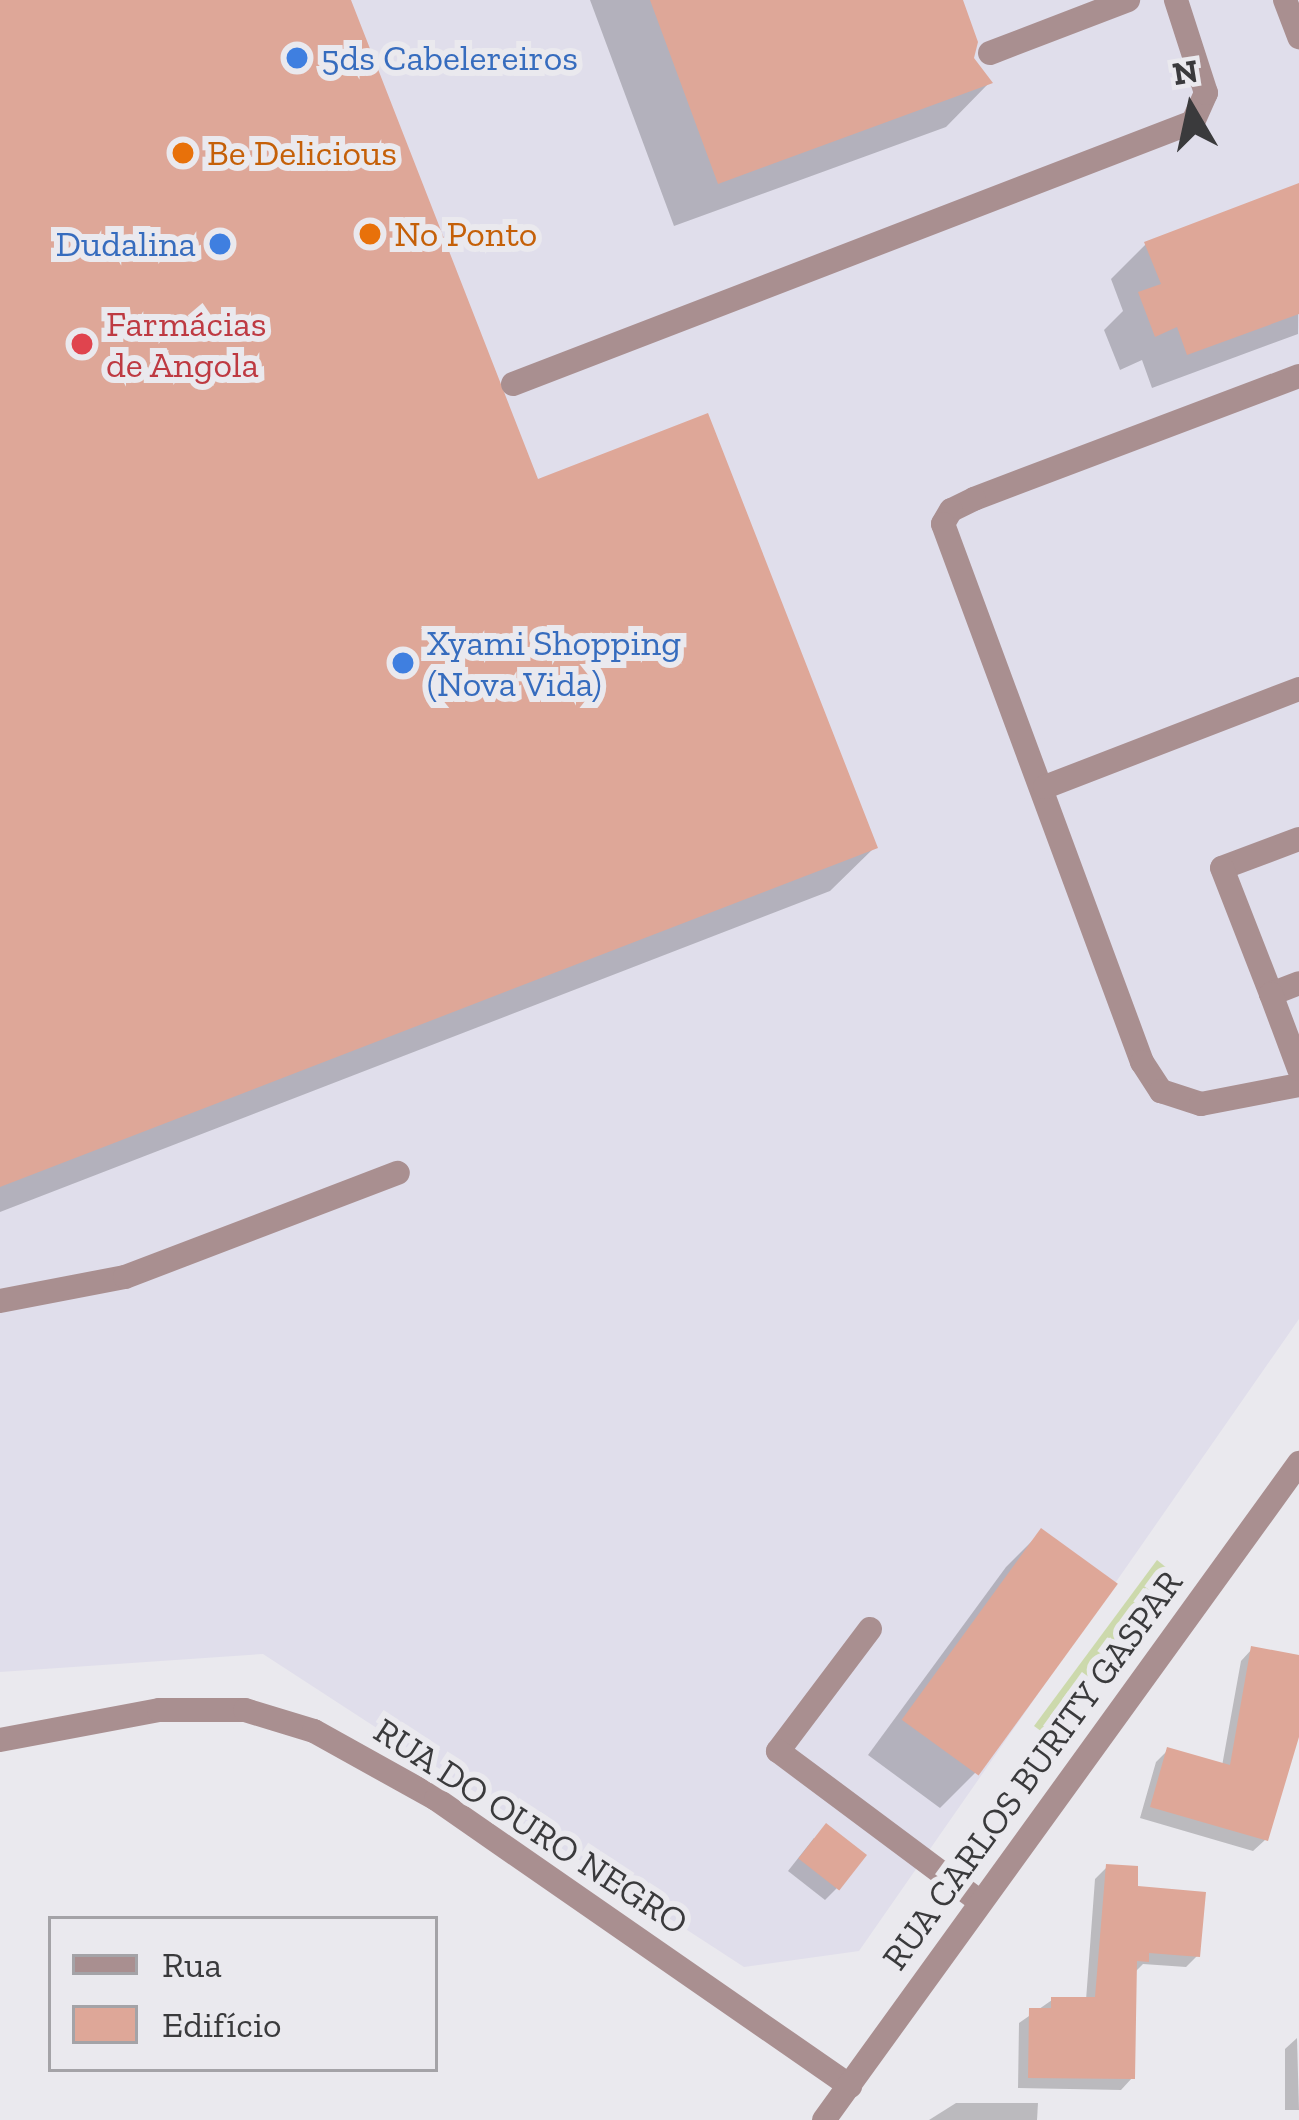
<!DOCTYPE html>
<meta charset="utf-8">
<style>
body{margin:0}
#map{position:relative;width:1299px;height:2120px;overflow:hidden;background:#eae9ee;font-family:"Zilla Slab",serif}
div>[style]{position:absolute}
.built>*{inset:0;background:#e0deeb}
.green>*{inset:0;background:#ccd9ac}
.shadow>*{inset:0;background:#0003}
.building>*{inset:0;background:#dea798;transform-origin:0 0}
.lane>*{height:24px;margin:-12px;padding:0 12px;transform-origin:12px;border-radius:12px;background:#a98f90}
.street>*{height:24px;margin:-12px;padding:0 12px;transform-origin:12px;border-radius:12px;background:#a98f90}
.dots>*{width:33px;height:33px;translate:-50% -50%;box-sizing:border-box;border:6px solid #eae9ee;border-radius:50%}
span{translate:-50% -50%;white-space:nowrap;text-align:center;line-height:1.15;-webkit-text-stroke:12px #eae9ee;paint-order:stroke}
.shop-label{font-size:36px;color:#366cbe}
.left{translate:0 -50%;text-align:left}
.right{translate:-100% -50%;text-align:right}
.food-label{font-size:36px;color:#c56008}
.health-label{font-size:36px;color:#be3a42}
.street-label{font-size:36px;color:#3a3a3c}
.legend{position:absolute;left:48px;top:1916px;width:390px;height:156px;box-sizing:border-box;background:#eae9ee;border:3px solid #a4a3a7;margin:0;padding:15px 21px;list-style:none;font-size:36px;color:#3a3a3c}
.legend li{display:flex;align-items:center;gap:24px;height:60px}
.legend b{width:60px;border:3px solid #a4a3a7}
.north{position:absolute;left:1131px;top:48px;width:120px;height:120px;-webkit-text-stroke:9px #eae9ee;paint-order:stroke;rotate:351deg;font-size:33px;font-weight:700;line-height:48px;text-align:center;color:#3a3a3c}
.north::after{content:'';display:block;margin:auto;width:42px;height:54px;background:#3a3a3c;clip-path:polygon(50% 0,100% 100%,50% 72%,0 100%)}
</style>
<div id="map">
<div class="built">
<div style="clip-path:polygon(0 0,1299px 0,1299px 1319px,859px 1951px,744px 1967px,263px 1654px,0 1672px)"></div>
</div>
<div class="green">
<div style="clip-path:polygon(1157px 1560px,1173px 1573px,1045px 1734px,1034px 1726px)"></div>
</div>
<div class="shadow">
<div style="clip-path:polygon(0 0,347px 0,536px 483px,875px 847px,830px 891px,0 1212px)"></div>
<div style="clip-path:polygon(590px 0,959px 0,971px 58px,989px 83px,946px 127px,674px 226px)"></div>
<div style="clip-path:polygon(1299px 209px,1298px 334px,1152px 388px,1142px 360px,1120px 370px,1104px 330px,1123px 311px,1111px 279px,1146px 244px)"></div>
<div style="clip-path:polygon(1041px 1532px,1114px 1585px,975px 1773px,940px 1808px,868px 1755px,1006px 1567px)"></div>
<div style="clip-path:polygon(1252px 1649px,1299px 1658px,1299px 1734px,1265px 1840px,1253px 1851px,1140px 1818px,1156px 1762px,1168px 1750px,1222px 1766px,1241px 1661px)"></div>
<div style="clip-path:polygon(814px 1838px,837px 1888px,825px 1900px,788px 1871px)"></div>
<div style="clip-path:polygon(1107px 1867px,1198px 1955px,1186px 1967px,1143px 1964px,1134px 1973px,1132px 2078px,1121px 2090px,1018px 2088px,1019px 2023px,1052px 2000px,1086px 2000px,1095px 1879px)"></div>
<div style="clip-path:polygon(1297px 2038px,1299px 2110px,1285px 2110px,1285px 2049px)"></div>
<div style="clip-path:polygon(956px 2103px,1038px 2103px,1037px 2120px,929px 2120px)"></div>
</div>
<div class="building">
<div style="clip-path:polygon(0 0,351px 0,538px 479px,708px 413px,878px 848px,0 1187px)"></div>
<div style="clip-path:polygon(650px 0,963px 0,978px 42px,974px 58px,993px 83px,718px 184px)"></div>
<div style="clip-path:polygon(1299px 183px,1299px 314px,1187px 355px,1177px 327px,1155px 337px,1138px 292px,1161px 284px,1144px 242px)"></div>
<div style="left:1041px;top:1528px;width:95px;height:237px;rotate:36deg"></div>
<div style="clip-path:polygon(1251px 1646px,1299px 1655px,1299px 1737px,1268px 1841px,1150px 1807px,1167px 1747px,1230px 1765px)"></div>
<div style="left:826px;top:1823px;width:52px;height:45px;rotate:38deg"></div>
<div style="clip-path:polygon(1106px 1864px,1138px 1866px,1138px 1886px,1206px 1892px,1200px 1957px,1149px 1953px,1149px 1962px,1137px 1961px,1135px 2079px,1028px 2078px,1029px 2008px,1051px 2008px,1051px 1997px,1095px 1997px)"></div>
</div>
<div class="lane">
<div style="left:1285px;top:0;width:40px;rotate:69deg"></div>
<div style="left:990px;top:53px;width:148px;rotate:-21deg"></div>
<div style="left:1299px;top:376px;width:347px;rotate:159.3deg"></div>
<div style="left:974px;top:499px;width:25px;rotate:154deg"></div>
<div style="left:951px;top:510px;width:16px;rotate:120deg"></div>
<div style="left:943px;top:524px;width:574px;rotate:69.7deg"></div>
<div style="left:1142px;top:1062px;width:35px;rotate:57deg"></div>
<div style="left:1161px;top:1091px;width:42px;rotate:18deg"></div>
<div style="left:1201px;top:1104px;width:100px;rotate:-11deg"></div>
<div style="left:513px;top:384px;width:729px;rotate:-21.07deg"></div>
<div style="left:1193px;top:122px;width:32px;rotate:-66deg"></div>
<div style="left:1206px;top:93px;width:98px;rotate:-107.9deg"></div>
<div style="left:1045px;top:787px;width:272px;rotate:-21.1deg"></div>
<div style="left:1299px;top:839px;width:82px;rotate:159.4deg"></div>
<div style="left:1222px;top:868px;width:135px;rotate:68.7deg"></div>
<div style="left:1271px;top:994px;width:30px;rotate:-21deg"></div>
<div style="left:1271px;top:994px;width:80px;rotate:69.5deg"></div>
<div style="left:0;top:1301px;width:127px;rotate:-10.9deg"></div>
<div style="left:125px;top:1277px;width:292px;rotate:-20.9deg"></div>
<div style="left:870px;top:1629px;width:153px;rotate:127deg"></div>
<div style="left:778px;top:1751px;width:251px;rotate:36.7deg"></div>
</div>
<div class="street">
<div style="left:0;top:1740px;width:162px;rotate:-10.7deg"></div>
<div style="left:159px;top:1710px;width:86px"></div>
<div style="left:245px;top:1710px;width:72px;rotate:16.9deg"></div>
<div style="left:314px;top:1731px;width:140px;rotate:29.1deg"></div>
<div style="left:436px;top:1799px;width:504px;rotate:34.73deg"></div>
<div style="left:824px;top:2120px;width:811px;rotate:-54.13deg"></div>
</div>
<div class="dots">
<div style="left:297px;top:58px;background:#3f7fe0"></div>
<div style="left:183px;top:153px;background:#e8710a"></div>
<div style="left:370px;top:234px;background:#e8710a"></div>
<div style="left:220px;top:244px;background:#3f7fe0"></div>
<div style="left:82px;top:344px;background:#e0444e"></div>
<div style="left:403px;top:663px;background:#3f7fe0"></div>
</div>
<div class="shop-label">
<span class="left" style="left:321px;top:58px">5ds Cabelereiros</span>
<span class="right" style="left:196px;top:244px">Dudalina</span>
<span class="left" style="left:427px;top:663px">Xyami Shopping<br>(Nova Vida)</span>
</div>
<div class="food-label">
<span class="left" style="left:207px;top:153px">Be Delicious</span>
<span class="left" style="left:394px;top:234px">No Ponto</span>
</div>
<div class="health-label">
<span class="left" style="left:106px;top:344px">Farmácias<br>de Angola</span>
</div>
<div class="street-label">
<span style="left:1032px;top:1770px;rotate:-54deg">RUA CARLOS BURITY GASPAR</span>
<span style="left:531px;top:1826px;rotate:33deg">RUA DO OURO NEGRO</span>
</div>
<ul class="legend">
<li><b style="height:15px;background:#a98f90"></b>Rua</li>
<li><b style="height:33px;background:#dea798"></b>Edifício</li>
</ul>
<div class="north">N</div>
</div>
